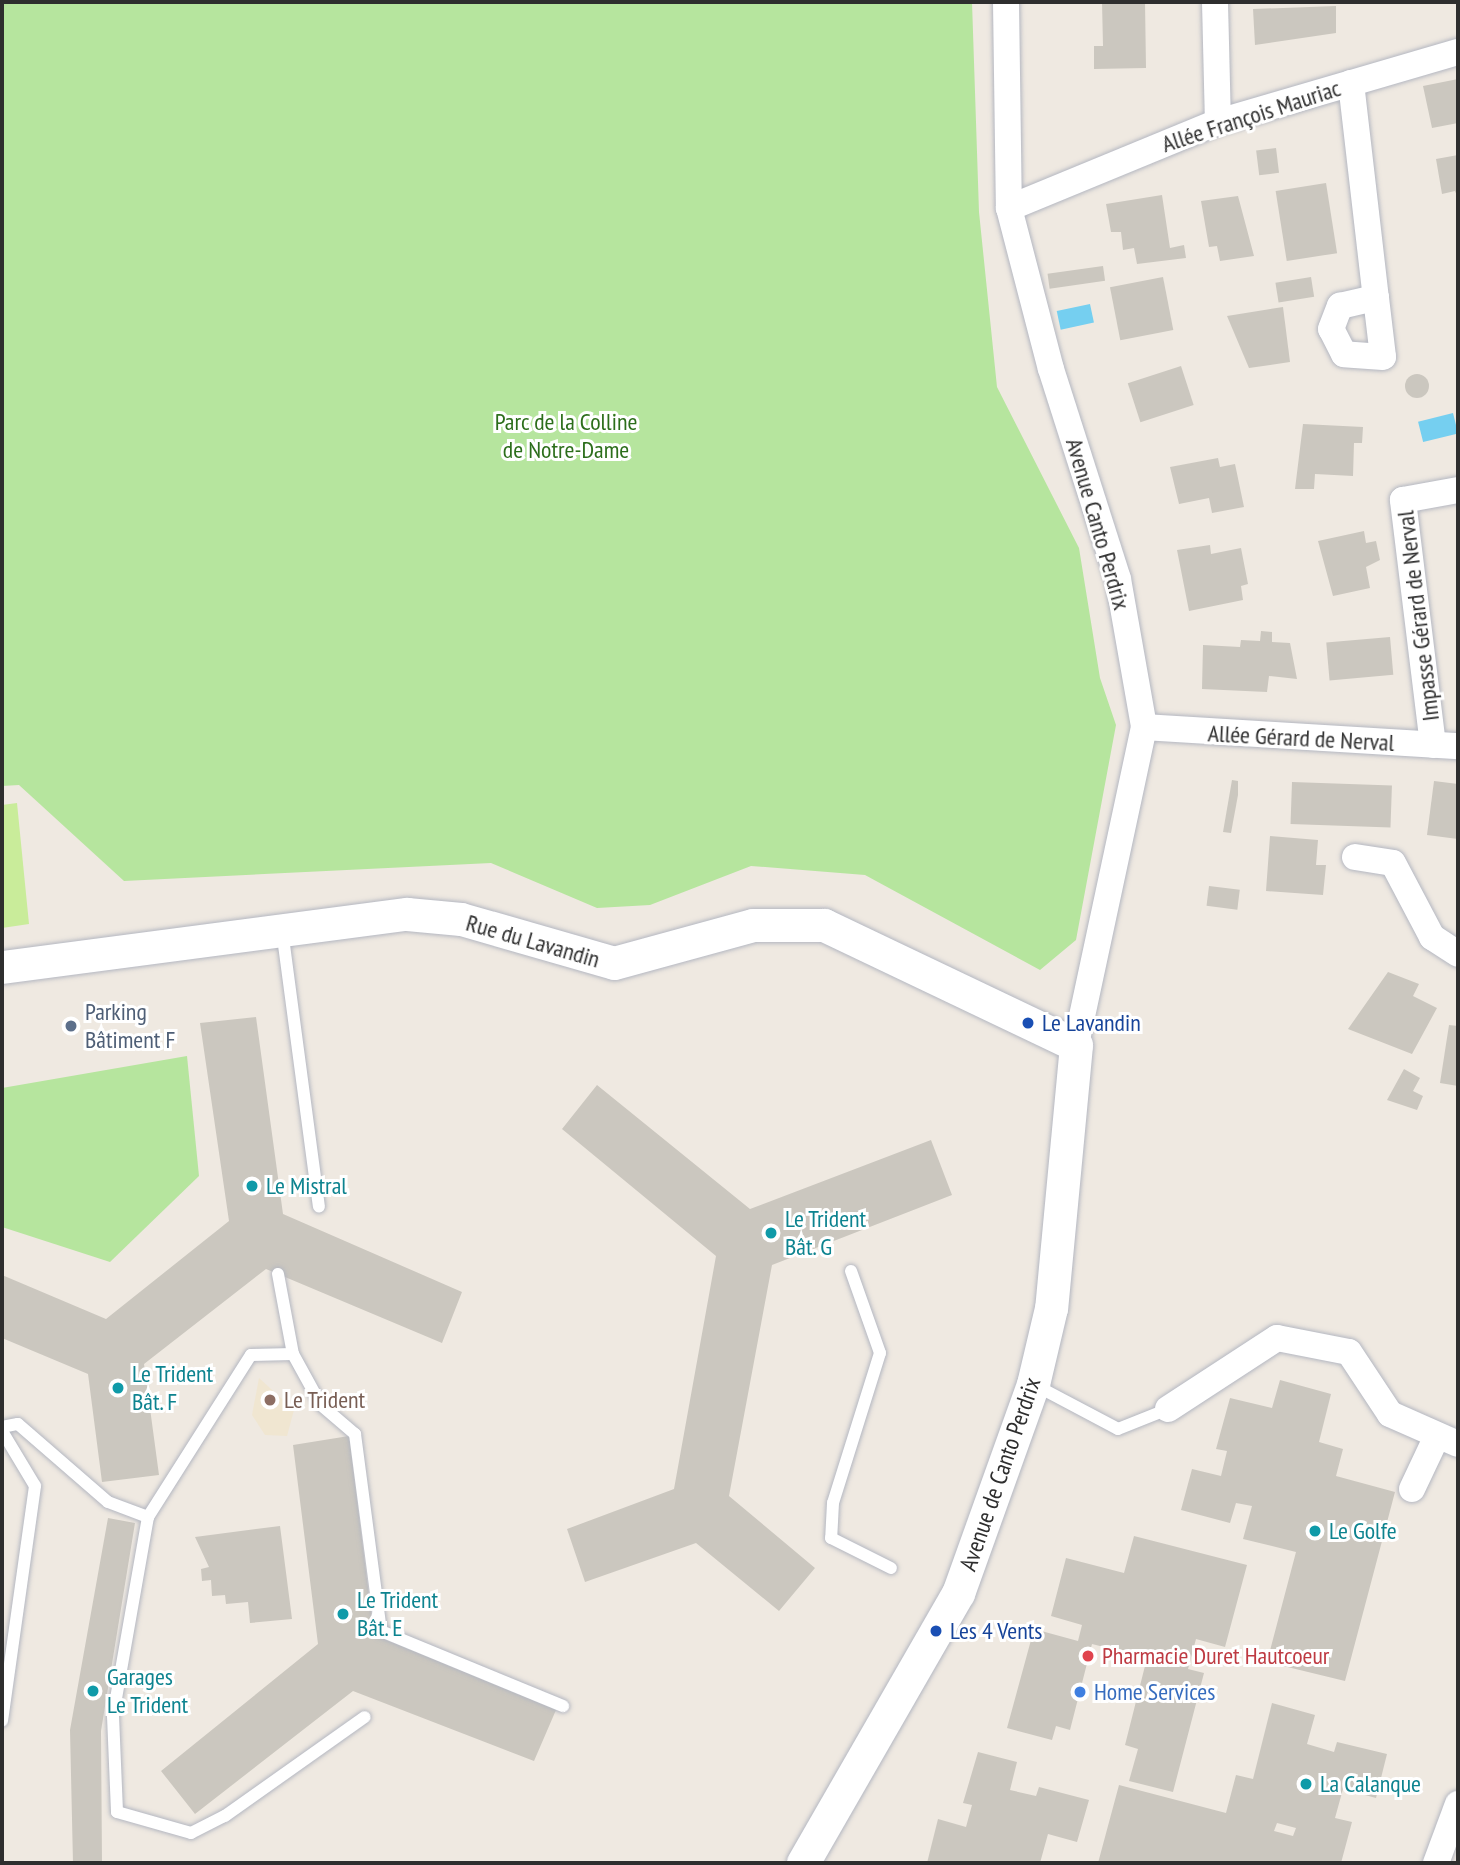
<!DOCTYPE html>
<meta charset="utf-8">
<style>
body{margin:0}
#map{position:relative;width:1460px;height:1865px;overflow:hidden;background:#efe9e1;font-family:"PT Sans Narrow",sans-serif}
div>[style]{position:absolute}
.education>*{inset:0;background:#f0e6d1}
.green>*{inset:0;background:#b6e59e}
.pitch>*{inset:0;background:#c9ec9a}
.water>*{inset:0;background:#75cff0;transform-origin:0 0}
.building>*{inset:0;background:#cbc7bf;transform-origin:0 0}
.round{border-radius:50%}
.roads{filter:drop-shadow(0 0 2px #b4b7c1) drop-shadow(0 0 2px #b4b7c1)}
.service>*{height:12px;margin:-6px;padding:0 6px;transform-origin:6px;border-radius:6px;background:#fff}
.minor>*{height:26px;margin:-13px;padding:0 13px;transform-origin:13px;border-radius:13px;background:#fff}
.tertiary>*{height:33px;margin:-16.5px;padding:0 16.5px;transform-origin:16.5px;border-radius:16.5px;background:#fff}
.dots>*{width:19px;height:19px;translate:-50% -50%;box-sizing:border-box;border:4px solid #fff;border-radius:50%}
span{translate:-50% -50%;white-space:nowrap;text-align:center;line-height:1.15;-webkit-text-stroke:6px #fff;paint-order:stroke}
.street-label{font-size:24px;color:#2e2e2e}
.park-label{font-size:24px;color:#2c6e1b}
.service-label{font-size:24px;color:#4e5e75}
.left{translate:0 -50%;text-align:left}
.transit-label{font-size:24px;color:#164399}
.culture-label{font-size:24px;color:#0d838f}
.education-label{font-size:24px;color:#785e54}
.health-label{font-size:24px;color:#be3a42}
.shop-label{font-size:24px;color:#366cbe}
.frame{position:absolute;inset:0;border:4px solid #2e2e2e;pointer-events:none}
</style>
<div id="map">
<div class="education">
<div style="clip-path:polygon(259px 1378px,294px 1410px,287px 1436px,265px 1435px,252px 1415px)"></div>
</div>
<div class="green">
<div style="clip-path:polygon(2px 2px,972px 2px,979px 212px,997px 387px,1079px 548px,1100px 678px,1116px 725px,1076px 940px,1040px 970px,865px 875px,751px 866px,650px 905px,597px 908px,491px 863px,124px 881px,19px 785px,2px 786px)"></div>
<div style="clip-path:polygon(187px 1056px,199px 1176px,110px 1262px,2px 1227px,2px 1088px)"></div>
</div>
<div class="pitch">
<div style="clip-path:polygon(17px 803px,29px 924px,2px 928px,2px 805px)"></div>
</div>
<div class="water">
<div style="left:1090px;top:304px;width:19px;height:34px;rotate:78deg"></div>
<div style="left:1453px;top:413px;width:21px;height:36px;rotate:76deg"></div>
</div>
<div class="building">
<div style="clip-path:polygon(1102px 2px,1145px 2px,1146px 68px,1094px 69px,1094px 46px,1103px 46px)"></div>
<div style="clip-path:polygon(1336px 6px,1336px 33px,1255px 45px,1253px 9px)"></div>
<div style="clip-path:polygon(1458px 79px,1458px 123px,1432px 128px,1423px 86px)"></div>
<div style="left:1276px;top:148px;width:25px;height:20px;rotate:83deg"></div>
<div style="clip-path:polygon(1458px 155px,1458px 198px,1455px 191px,1442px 194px,1436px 159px)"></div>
<div style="left:1326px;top:183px;width:71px;height:51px;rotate:81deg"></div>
<div style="clip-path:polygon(1162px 195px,1170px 248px,1184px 245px,1186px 258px,1137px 264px,1134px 248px,1123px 250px,1121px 232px,1111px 232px,1106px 204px)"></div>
<div style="clip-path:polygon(1238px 196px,1254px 256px,1220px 261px,1217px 246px,1209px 247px,1201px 201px)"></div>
<div style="left:1103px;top:266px;width:15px;height:56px;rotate:82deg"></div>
<div style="left:1163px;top:277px;width:54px;height:54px;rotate:79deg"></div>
<div style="left:1311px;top:277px;width:20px;height:36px;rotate:81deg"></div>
<div style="clip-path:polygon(1283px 307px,1290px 362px,1249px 368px,1227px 316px)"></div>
<div style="left:1181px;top:366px;width:41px;height:56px;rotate:72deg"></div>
<div class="round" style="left:1405px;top:374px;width:24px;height:24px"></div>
<div style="clip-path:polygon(1303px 424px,1363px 427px,1362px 443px,1354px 443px,1353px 476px,1315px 474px,1314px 489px,1295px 489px)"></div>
<div style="clip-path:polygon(1218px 458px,1220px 467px,1235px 464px,1244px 507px,1212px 513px,1209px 498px,1179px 504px,1170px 467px)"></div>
<div style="clip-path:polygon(1364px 531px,1366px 543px,1376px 541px,1380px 560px,1366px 567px,1370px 588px,1333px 596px,1318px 541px)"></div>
<div style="clip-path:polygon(1210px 545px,1211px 554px,1241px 548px,1248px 584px,1241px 586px,1243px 600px,1189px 611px,1177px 550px)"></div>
<div style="clip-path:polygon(1261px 631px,1272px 632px,1272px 642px,1290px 643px,1297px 679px,1269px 676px,1267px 692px,1202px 689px,1203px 645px,1240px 647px,1241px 640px,1260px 641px)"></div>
<div style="left:1390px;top:637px;width:38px;height:64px;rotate:85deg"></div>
<div style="clip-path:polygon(1232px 780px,1238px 781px,1238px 795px,1231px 833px,1223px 832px)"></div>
<div style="clip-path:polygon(1434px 781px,1458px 784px,1458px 839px,1427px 835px)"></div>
<div style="left:1292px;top:782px;width:100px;height:42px;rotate:2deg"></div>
<div style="clip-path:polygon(1270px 836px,1318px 840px,1316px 865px,1326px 865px,1323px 895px,1266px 891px)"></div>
<div style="left:1209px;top:886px;width:31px;height:20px;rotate:7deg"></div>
<div style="clip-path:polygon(1388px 972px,1419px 984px,1413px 996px,1437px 1008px,1412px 1054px,1348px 1029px)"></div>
<div style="clip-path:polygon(256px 1017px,283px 1214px,462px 1292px,442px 1343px,266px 1269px,144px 1364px,159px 1475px,102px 1482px,88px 1374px,2px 1338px,2px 1275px,106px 1319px,229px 1221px,200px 1023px)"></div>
<div style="clip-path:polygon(1449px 1025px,1458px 1026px,1458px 1086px,1440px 1083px)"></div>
<div style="clip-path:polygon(1404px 1069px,1420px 1078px,1413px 1091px,1423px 1096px,1417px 1110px,1387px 1100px)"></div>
<div style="clip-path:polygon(597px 1085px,750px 1209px,931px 1140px,952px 1195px,772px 1265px,729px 1496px,815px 1568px,779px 1611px,696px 1543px,585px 1582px,567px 1529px,674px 1489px,716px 1256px,562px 1129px)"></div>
<div style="clip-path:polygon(1280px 1380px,1331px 1394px,1319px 1442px,1343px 1449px,1336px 1476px,1395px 1492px,1345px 1681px,1267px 1662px,1296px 1552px,1243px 1539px,1252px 1506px,1236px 1503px,1230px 1523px,1181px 1510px,1192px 1469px,1221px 1476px,1227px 1451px,1216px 1449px,1230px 1398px,1272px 1408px)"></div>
<div style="clip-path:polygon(349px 1436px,374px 1635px,556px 1710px,534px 1761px,353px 1691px,195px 1814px,161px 1771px,318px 1644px,293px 1445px)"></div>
<div style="clip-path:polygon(108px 1518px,135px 1523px,101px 1731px,102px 1863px,73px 1863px,70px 1730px)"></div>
<div style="clip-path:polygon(280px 1526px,292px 1619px,250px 1623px,248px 1602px,226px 1604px,225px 1595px,212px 1596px,211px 1580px,202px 1581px,201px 1569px,209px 1567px,195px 1537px)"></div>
<div style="clip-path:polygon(1134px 1536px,1247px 1565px,1225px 1647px,1196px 1639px,1188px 1669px,1204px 1673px,1173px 1792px,1129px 1781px,1138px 1749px,1125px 1745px,1147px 1658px,1092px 1644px,1070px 1730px,1056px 1726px,1052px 1740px,1007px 1728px,1034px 1629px,1078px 1641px,1082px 1625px,1051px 1616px,1066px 1558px,1124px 1573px)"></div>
<div style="clip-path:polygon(evenodd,1272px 1703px,1315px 1715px,1307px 1744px,1334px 1752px,1337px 1742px,1387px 1754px,1376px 1798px,1343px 1789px,1335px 1818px,1352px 1822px,1341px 1863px,1098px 1863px,1119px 1785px,1226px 1813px,1236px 1775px,1253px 1779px,1272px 1703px,1277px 1823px,1296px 1828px,1293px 1836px,1274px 1831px,1277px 1823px)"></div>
<div style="clip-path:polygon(978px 1752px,1017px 1762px,1010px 1790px,1036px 1796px,1039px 1787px,1089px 1800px,1077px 1842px,1048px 1834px,1040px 1863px,927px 1863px,938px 1819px,966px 1827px,972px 1805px,963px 1803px)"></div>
</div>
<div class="roads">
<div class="service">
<div style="left:282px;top:930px;width:279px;rotate:82.4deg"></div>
<div style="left:851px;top:1271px;width:87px;rotate:70.5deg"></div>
<div style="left:880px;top:1353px;width:157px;rotate:107.4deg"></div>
<div style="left:833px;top:1503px;width:35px;rotate:93deg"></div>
<div style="left:831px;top:1538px;width:67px;rotate:26.6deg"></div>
<div style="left:278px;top:1274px;width:81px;rotate:79.4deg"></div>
<div style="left:293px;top:1354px;width:58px;rotate:61.2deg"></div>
<div style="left:321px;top:1405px;width:45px;rotate:40.5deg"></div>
<div style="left:355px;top:1434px;width:199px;rotate:82.5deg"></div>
<div style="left:381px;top:1631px;width:197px;rotate:22.4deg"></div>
<div style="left:1033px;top:1384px;width:96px;rotate:27.9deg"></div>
<div style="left:1118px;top:1429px;width:54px;rotate:-21.8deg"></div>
<div style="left:2px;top:1427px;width:16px;rotate:-11deg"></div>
<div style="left:18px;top:1424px;width:119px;rotate:40.9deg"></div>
<div style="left:108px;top:1502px;width:43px;rotate:20.6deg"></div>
<div style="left:148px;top:1517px;width:202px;rotate:100deg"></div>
<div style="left:113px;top:1716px;width:96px;rotate:87.6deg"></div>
<div style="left:117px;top:1812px;width:77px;rotate:15.8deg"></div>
<div style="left:191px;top:1833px;width:38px;rotate:-27deg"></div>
<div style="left:225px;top:1816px;width:171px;rotate:-35.3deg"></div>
<div style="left:2px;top:1431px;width:64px;rotate:59deg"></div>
<div style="left:35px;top:1486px;width:237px;rotate:98deg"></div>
<div style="left:148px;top:1517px;width:192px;rotate:-57.6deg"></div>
<div style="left:251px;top:1355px;width:42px;rotate:-1.4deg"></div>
</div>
<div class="minor">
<div style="left:1006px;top:2px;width:206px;rotate:89.2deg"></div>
<div style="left:1009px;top:208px;width:166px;rotate:75.4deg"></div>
<div style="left:1051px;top:369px;width:220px;rotate:72.3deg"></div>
<div style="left:1118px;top:579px;width:150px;rotate:80deg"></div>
<div style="left:1144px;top:727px;width:325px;rotate:102.1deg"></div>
<div style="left:1215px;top:2px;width:120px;rotate:88.6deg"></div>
<div style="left:1351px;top:83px;width:216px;rotate:83.4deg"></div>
<div style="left:1376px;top:298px;width:59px;rotate:83.2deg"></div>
<div style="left:1383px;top:357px;width:39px;rotate:-176deg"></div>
<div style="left:1344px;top:354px;width:28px;rotate:-117deg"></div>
<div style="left:1331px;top:329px;width:25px;rotate:-69deg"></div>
<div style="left:1340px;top:306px;width:37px;rotate:-13deg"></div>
<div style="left:1009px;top:208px;width:226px;rotate:-22.4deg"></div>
<div style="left:1218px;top:122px;width:250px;rotate:-16.3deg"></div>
<div style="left:1144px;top:727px;width:315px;rotate:3.5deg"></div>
<div style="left:1433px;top:745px;width:247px;rotate:-97deg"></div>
<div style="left:1403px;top:500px;width:56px;rotate:-10.3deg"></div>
<div style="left:1355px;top:857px;width:38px;rotate:9deg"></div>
<div style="left:1393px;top:863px;width:84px;rotate:62.2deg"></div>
<div style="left:1432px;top:937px;width:31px;rotate:33deg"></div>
<div style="left:1168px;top:1409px;width:130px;rotate:-33.1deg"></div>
<div style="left:1277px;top:1338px;width:73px;rotate:11deg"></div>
<div style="left:1349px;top:1352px;width:74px;rotate:56.5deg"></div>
<div style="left:1390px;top:1414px;width:74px;rotate:23.8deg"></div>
<div style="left:1412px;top:1489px;width:59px;rotate:-64.7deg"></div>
<div style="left:1436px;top:1863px;width:63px;rotate:-69.6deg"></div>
</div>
<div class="tertiary">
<div style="left:2px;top:967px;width:408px;rotate:-7.5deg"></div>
<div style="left:407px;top:914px;width:54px;rotate:5.3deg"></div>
<div style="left:461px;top:919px;width:159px;rotate:16deg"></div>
<div style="left:614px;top:963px;width:144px;rotate:-15.3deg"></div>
<div style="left:753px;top:925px;width:71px"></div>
<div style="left:824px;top:925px;width:279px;rotate:25.5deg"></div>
<div style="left:1076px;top:1045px;width:264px;rotate:95.4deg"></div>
<div style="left:1051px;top:1308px;width:78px;rotate:103.3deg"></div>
<div style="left:1033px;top:1384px;width:222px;rotate:109.7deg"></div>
<div style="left:958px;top:1593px;width:311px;rotate:119.9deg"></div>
</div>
</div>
<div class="dots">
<div style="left:1028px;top:1023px;background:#1a4fb4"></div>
<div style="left:71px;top:1026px;background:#5c6f8a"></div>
<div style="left:252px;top:1186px;background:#0f9aa8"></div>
<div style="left:771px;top:1233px;background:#0f9aa8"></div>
<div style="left:118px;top:1388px;background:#0f9aa8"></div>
<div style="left:270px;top:1400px;background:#8d6e63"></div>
<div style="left:1315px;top:1531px;background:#0f9aa8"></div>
<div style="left:343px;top:1614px;background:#0f9aa8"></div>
<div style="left:936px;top:1631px;background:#1a4fb4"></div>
<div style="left:1088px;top:1656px;background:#e0444e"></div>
<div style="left:93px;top:1691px;background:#0f9aa8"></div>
<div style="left:1080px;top:1692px;background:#3f7fe0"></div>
<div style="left:1306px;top:1784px;background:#0f9aa8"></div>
</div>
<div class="street-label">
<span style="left:1251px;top:116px;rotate:-18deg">Allée François Mauriac</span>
<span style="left:1098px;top:524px;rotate:74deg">Avenue Canto Perdrix</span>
<span style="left:1418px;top:616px;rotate:-97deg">Impasse Gérard de Nerval</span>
<span style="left:1301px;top:738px;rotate:3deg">Allée Gérard de Nerval</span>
<span style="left:533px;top:941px;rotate:16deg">Rue du Lavandin</span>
<span style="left:1000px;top:1474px;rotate:-71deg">Avenue de Canto Perdrix</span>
</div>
<div class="park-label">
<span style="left:566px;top:436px">Parc de la Colline<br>de Notre-Dame</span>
</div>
<div class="service-label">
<span class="left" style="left:85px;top:1026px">Parking<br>Bâtiment F</span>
</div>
<div class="transit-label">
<span class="left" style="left:1042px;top:1023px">Le Lavandin</span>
<span class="left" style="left:950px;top:1631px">Les 4 Vents</span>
</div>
<div class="culture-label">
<span class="left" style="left:266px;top:1186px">Le Mistral</span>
<span class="left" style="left:785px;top:1233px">Le Trident<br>Bât. G</span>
<span class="left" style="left:132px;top:1388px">Le Trident<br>Bât. F</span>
<span class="left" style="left:1329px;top:1531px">Le Golfe</span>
<span class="left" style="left:357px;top:1614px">Le Trident<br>Bât. E</span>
<span class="left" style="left:107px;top:1691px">Garages<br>Le Trident</span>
<span class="left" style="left:1320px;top:1784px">La Calanque</span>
</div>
<div class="education-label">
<span class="left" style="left:284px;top:1400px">Le Trident</span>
</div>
<div class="health-label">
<span class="left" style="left:1102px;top:1656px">Pharmacie Duret Hautcoeur</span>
</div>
<div class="shop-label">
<span class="left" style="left:1094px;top:1692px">Home Services</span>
</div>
<div class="frame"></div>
</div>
